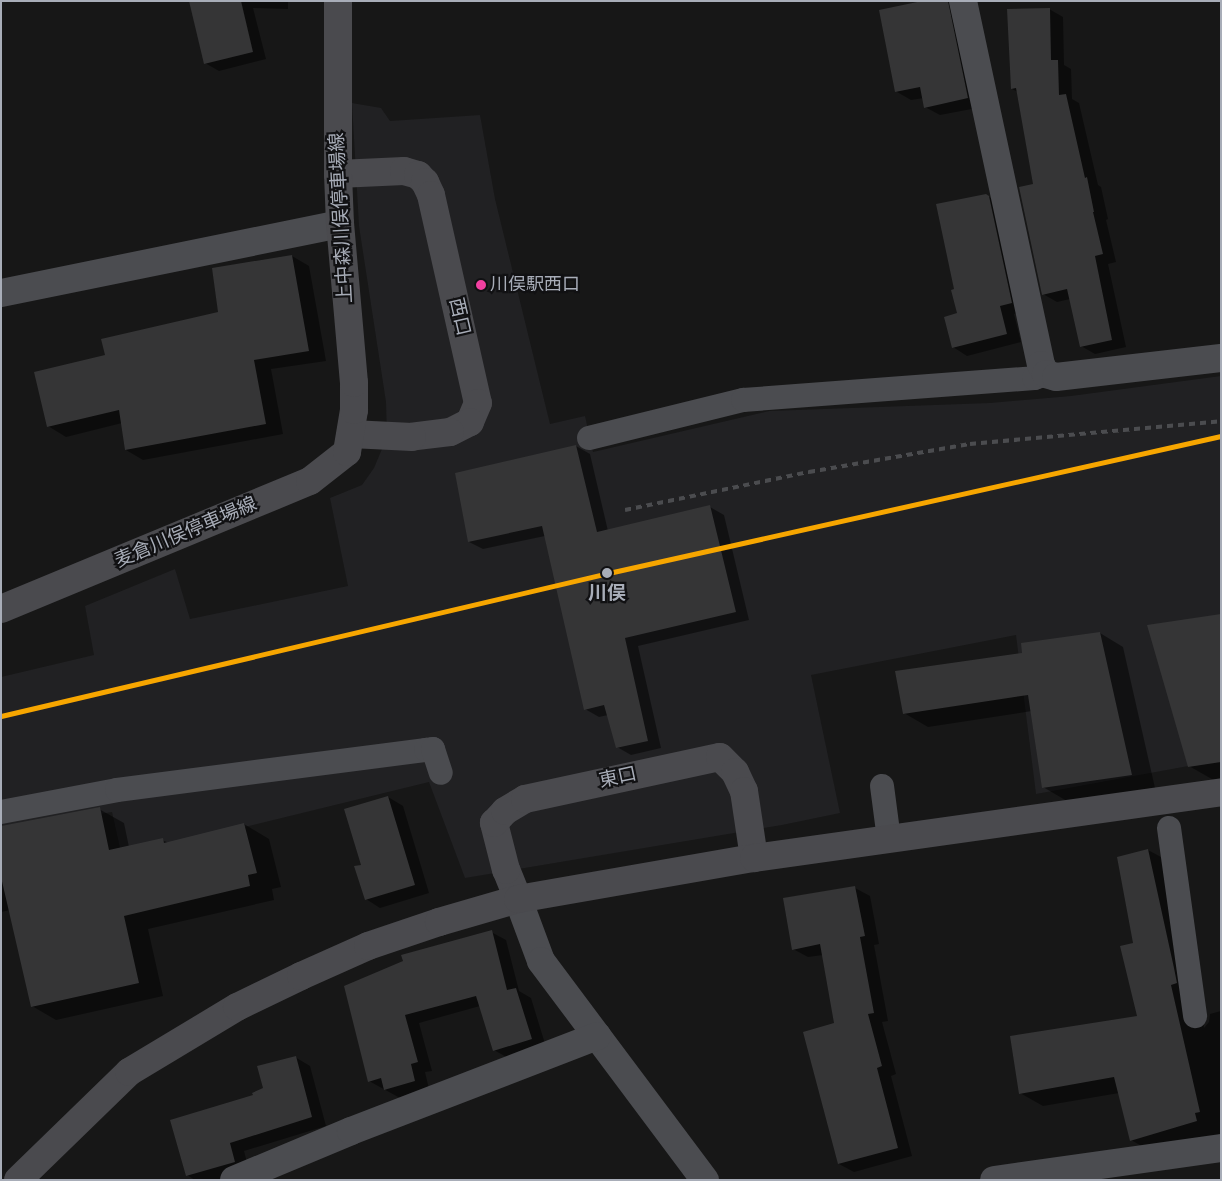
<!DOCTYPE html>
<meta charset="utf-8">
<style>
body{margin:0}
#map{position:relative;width:1222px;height:1181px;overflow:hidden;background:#171717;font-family:"Sofia Sans Condensed","Noto Sans JP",sans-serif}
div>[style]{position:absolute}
.built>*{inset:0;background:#212123}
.shadow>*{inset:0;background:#0007}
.building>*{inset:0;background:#353536}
.lane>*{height:24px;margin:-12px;padding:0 12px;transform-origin:12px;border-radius:12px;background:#4b4c50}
.street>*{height:28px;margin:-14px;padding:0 14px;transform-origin:14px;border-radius:14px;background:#4b4c50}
.secondary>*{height:28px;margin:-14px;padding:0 14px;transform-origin:14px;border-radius:14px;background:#4a4a4e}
.rail>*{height:4px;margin-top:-2px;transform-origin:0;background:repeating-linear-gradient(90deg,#4b4c4f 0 6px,transparent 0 11px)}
.rail-1>*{height:5px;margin:-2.5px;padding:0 2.5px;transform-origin:2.5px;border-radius:2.5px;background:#f7a600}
.dots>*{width:14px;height:14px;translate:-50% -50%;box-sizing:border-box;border:2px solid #111113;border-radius:50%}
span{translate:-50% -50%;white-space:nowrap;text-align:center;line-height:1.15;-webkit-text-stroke:4.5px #111113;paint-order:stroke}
.bus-label{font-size:18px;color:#a8adb8}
.left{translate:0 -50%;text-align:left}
.street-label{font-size:19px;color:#a8adb8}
.stop-label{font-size:19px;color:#a8adb8;font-weight:700}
.frame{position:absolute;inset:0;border:2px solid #a8adb8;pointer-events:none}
</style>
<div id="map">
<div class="built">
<div style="clip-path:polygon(352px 103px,381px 108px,390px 121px,480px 115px,495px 199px,550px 424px,585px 416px,593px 452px,769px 411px,990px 403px,1071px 396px,1221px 376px,1221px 760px,1036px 794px,1016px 635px,811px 675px,840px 813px,782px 825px,465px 878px,429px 782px,122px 857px,112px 812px,1px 830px,1px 677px,94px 655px,85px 606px,175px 569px,190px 619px,348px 586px,330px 498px,362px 485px,374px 468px,387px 437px,386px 402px,359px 226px)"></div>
</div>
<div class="shadow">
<div style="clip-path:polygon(190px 1px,288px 1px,288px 9px,253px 8px,266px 59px,219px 71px,205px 63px)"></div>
<div style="clip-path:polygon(928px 1px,954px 1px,982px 107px,940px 115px,925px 107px,924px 98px,911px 100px,897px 92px)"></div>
<div style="clip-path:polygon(1049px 9px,1063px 17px,1064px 65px,1071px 69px,1072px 99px,1079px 103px,1098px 185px,1101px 187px,1108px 219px,1106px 220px,1116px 262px,1108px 264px,1126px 347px,1095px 354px,1081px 346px,1070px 299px,1057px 302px,1043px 294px,1034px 185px,1018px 92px,1012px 89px)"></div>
<div style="clip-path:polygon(986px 195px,1001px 204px,1026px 311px,1014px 314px,1021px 342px,967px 356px,953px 347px,958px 314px,956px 290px)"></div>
<div style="clip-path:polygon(292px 256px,309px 266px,326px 361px,271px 369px,283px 434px,143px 460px,126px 450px,122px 423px,66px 437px,48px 426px,106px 356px,219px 313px)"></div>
<div style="clip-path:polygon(576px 446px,590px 454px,608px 531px,710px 507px,724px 515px,749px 620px,638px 646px,661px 748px,631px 755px,617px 747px,608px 715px,599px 717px,585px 709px,545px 536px,483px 549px,469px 542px)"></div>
<div style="clip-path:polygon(1221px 615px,1221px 782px,1217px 782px,1189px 766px)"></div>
<div style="clip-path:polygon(1100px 633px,1123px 647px,1155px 788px,1067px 801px,1043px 787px,1032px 711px,928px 727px,904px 713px)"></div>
<div style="clip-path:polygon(388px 797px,403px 806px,429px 893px,380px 908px,366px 899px,362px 866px)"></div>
<div style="clip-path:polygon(99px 809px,124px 823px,129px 847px,162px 840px,169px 843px,244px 824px,269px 839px,281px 887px,272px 889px,274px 900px,148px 929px,163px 996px,56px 1020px,32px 1006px,10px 910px,1px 912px,1px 827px)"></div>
<div style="clip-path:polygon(1148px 850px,1172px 863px,1198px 982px,1204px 1028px,1209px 1022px,1210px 1014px,1221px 1011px,1221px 1134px,1154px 1153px,1131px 1140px,1119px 1093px,1043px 1106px,1020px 1093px,1139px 1017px,1134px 944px)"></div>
<div style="clip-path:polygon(855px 888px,870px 896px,879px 944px,874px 945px,888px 1021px,882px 1022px,896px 1074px,891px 1076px,912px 1156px,854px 1172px,839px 1164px,836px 1024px,823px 955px,808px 957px,793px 949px)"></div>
<div style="clip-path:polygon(491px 932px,506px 940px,519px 991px,531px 998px,546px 1047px,508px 1058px,494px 1050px,480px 1006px,419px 1023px,432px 1071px,425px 1072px,429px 1089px,400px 1098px,369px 1081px,345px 987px)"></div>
<div style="clip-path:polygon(295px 1057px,310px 1066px,326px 1126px,244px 1151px,249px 1170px,216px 1180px,195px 1180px,187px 1175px)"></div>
</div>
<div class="building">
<div style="clip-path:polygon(189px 1px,241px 1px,253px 52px,204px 64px)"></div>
<div style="clip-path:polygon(922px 1px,948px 1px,968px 98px,924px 108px,920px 87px,895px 92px,879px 10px)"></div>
<div style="clip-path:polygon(1050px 8px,1051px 60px,1058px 60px,1059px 95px,1066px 94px,1085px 178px,1087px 177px,1094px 212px,1093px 212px,1103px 254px,1095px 256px,1112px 340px,1080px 347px,1067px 289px,1042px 295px,1019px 187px,1033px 184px,1016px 88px,1011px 89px,1007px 9px)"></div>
<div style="clip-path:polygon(986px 194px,989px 196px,1012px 303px,1000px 306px,1007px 334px,952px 348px,944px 317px,957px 313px,951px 290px,954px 289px,936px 204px)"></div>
<div style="clip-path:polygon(292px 255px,309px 351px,254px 360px,266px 424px,125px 450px,119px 410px,47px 427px,34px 372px,105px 355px,101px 339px,218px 312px,212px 268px)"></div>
<div style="clip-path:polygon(576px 445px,597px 532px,710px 505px,736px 612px,625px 638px,648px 741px,616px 748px,604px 705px,584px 710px,542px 526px,468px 542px,455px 473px)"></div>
<div style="clip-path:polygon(1221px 614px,1221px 762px,1188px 767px,1147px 625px)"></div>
<div style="clip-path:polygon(1100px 632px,1132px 775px,1042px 788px,1028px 695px,903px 714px,895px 671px,1022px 653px,1021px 643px)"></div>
<div style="clip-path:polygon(388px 796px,415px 885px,365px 900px,354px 866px,361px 865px,344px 809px)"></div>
<div style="clip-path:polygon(100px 807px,109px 850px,163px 838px,164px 843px,244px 823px,257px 873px,248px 875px,250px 886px,124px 916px,139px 983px,31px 1007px,1px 877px,1px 826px)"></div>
<div style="clip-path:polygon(1148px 849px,1174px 968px,1177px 983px,1171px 985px,1200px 1112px,1195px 1113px,1197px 1121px,1130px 1141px,1114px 1077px,1019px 1094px,1010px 1036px,1137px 1016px,1120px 946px,1133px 943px,1117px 857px)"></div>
<div style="clip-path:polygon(855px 886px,865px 936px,860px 937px,874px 1013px,868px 1014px,882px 1066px,877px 1068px,898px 1148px,838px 1164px,803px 1032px,834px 1023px,820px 944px,792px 950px,783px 898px)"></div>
<div style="clip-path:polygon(492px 930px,507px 990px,516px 988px,532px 1039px,493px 1051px,476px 996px,405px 1015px,418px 1062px,411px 1064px,415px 1081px,384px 1090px,381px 1078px,368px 1082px,344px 986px,403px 961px,401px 955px)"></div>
<div style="clip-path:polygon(296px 1056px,312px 1117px,230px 1143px,235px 1162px,186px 1176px,170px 1120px,253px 1095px,252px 1093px,263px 1088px,257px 1066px)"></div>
</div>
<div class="lane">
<div style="left:589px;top:438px;width:159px;rotate:-13.9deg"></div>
<div style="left:743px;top:400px;width:292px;rotate:-4.3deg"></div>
<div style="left:1034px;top:378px;width:13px;rotate:-18deg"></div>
<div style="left:882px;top:786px;width:53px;rotate:82.5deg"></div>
<div style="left:1px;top:812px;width:118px;rotate:-10.7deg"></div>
<div style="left:117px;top:790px;width:312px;rotate:-7.4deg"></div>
<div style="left:426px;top:750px;width:7px;rotate:-8deg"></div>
<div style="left:433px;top:749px;width:25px;rotate:72deg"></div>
<div style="left:1169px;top:828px;width:190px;rotate:82.1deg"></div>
</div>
<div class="street">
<div style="left:963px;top:1px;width:372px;rotate:77.9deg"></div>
<div style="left:1041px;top:365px;width:10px;rotate:61deg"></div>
<div style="left:1046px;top:374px;width:10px;rotate:17deg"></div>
<div style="left:1056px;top:377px;width:166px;rotate:-6.6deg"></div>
<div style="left:1px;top:293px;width:346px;rotate:-11.5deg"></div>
<div style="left:518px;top:899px;width:66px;rotate:69.6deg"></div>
<div style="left:541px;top:961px;width:274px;rotate:53.2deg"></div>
<div style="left:234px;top:1180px;width:127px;rotate:-22.7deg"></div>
<div style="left:351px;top:1131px;width:264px;rotate:-21.1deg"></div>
<div style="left:994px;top:1180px;width:229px;rotate:-8deg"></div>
</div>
<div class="secondary">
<div style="left:338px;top:174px;width:66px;rotate:-2.6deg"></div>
<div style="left:404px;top:171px;width:15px;rotate:16deg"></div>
<div style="left:418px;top:175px;width:10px;rotate:45deg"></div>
<div style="left:425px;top:182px;width:14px;rotate:65deg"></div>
<div style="left:431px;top:195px;width:213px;rotate:77.3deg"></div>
<div style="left:478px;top:403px;width:21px;rotate:113deg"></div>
<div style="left:470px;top:422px;width:22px;rotate:153deg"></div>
<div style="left:450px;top:432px;width:38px;rotate:173deg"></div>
<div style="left:412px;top:437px;width:61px;rotate:-177.2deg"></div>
<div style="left:1px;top:609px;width:334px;rotate:-22.5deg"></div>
<div style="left:310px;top:481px;width:47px;rotate:-38.1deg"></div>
<div style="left:347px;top:452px;width:43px;rotate:-80.5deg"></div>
<div style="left:354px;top:410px;width:27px;rotate:-90deg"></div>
<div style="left:354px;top:383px;width:160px;rotate:-95deg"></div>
<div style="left:340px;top:224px;width:50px;rotate:-92.3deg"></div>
<div style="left:338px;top:174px;width:173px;rotate:-90deg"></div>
<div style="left:518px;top:899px;width:31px;rotate:-112deg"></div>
<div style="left:506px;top:870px;width:49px;rotate:-104.3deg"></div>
<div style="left:494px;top:823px;width:16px;rotate:-47deg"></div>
<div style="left:505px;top:811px;width:23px;rotate:-31deg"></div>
<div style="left:525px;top:799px;width:199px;rotate:-12.2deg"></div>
<div style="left:720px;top:757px;width:21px;rotate:45deg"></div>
<div style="left:735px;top:772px;width:21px;rotate:65deg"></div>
<div style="left:744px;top:791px;width:68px;rotate:81.5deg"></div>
<div style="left:18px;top:1180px;width:155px;rotate:-44.2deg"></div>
<div style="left:129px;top:1072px;width:126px;rotate:-31deg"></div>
<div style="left:237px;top:1007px;width:71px;rotate:-25.8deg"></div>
<div style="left:301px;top:976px;width:73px;rotate:-24.1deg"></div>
<div style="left:368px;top:946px;width:75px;rotate:-18.7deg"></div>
<div style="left:439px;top:922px;width:82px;rotate:-16.2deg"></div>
<div style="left:518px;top:899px;width:240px;rotate:-9.9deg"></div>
<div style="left:754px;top:858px;width:472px;rotate:-8deg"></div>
</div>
<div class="rail">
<div style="left:625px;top:510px;width:188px;rotate:-11.7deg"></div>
<div style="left:809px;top:472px;width:163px;rotate:-9.9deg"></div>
<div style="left:970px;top:444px;width:252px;rotate:-5.2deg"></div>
</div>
<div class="rail-1">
<div style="left:1px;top:716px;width:619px;rotate:-13.25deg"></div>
<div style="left:604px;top:574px;width:632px;rotate:-12.61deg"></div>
</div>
<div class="dots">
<div style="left:481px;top:285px;background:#f240a1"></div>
<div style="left:607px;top:573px;background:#a8adb8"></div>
</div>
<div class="bus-label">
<span class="left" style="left:490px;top:285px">川俣駅西口</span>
</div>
<div class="street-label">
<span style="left:342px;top:218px;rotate:-93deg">上中森川俣停車場線</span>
<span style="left:459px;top:317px;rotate:77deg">西口</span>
<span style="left:186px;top:533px;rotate:-23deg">麦倉川俣停車場線</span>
<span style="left:618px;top:778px;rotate:-12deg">東口</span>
</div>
<div class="stop-label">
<span style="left:607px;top:594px">川俣</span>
</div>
<div class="frame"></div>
</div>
